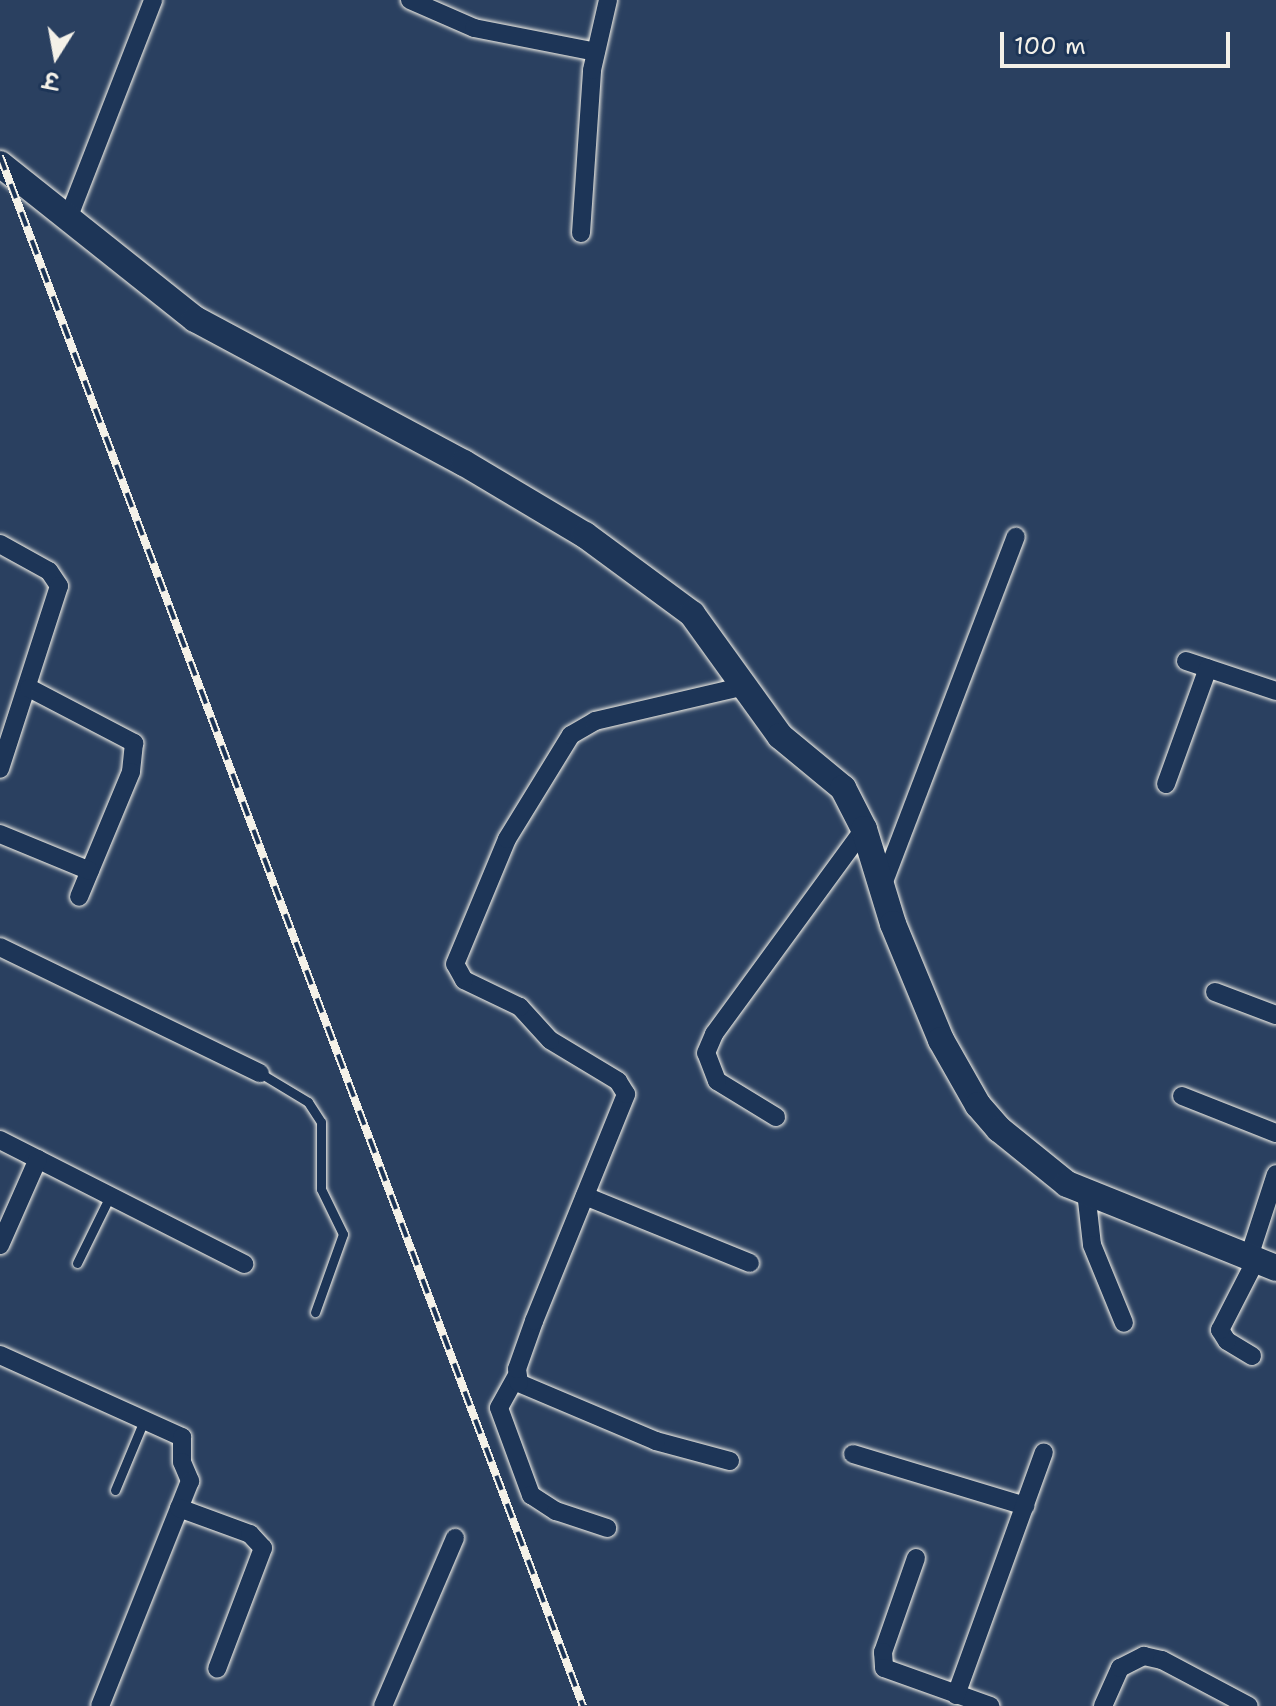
<!DOCTYPE html>
<meta charset="utf-8">
<style>
body{margin:0}
#map{position:relative;width:1276px;height:1706px;overflow:hidden;background:#2a4060;font-family:"Shantell Sans","Playpen Sans Deva",sans-serif}
div>[style]{position:absolute}
.roads{filter:drop-shadow(0 0 2px #f4f1e8) drop-shadow(0 0 2px #f4f1e8)}
.lane>*{height:9px;margin:-4.5px;padding:0 4.5px;transform-origin:4.5px;border-radius:4.5px;background:#1d3557}
.street>*{height:18px;margin:-9px;padding:0 9px;transform-origin:9px;border-radius:9px;background:#1d3557}
.secondary>*{height:26px;margin:-13px;padding:0 13px;transform-origin:13px;border-radius:13px;background:#1d3557}
.rail>*{height:8px;margin-top:-4px;transform-origin:0;background:repeating-linear-gradient(90deg,#1d3557 0 15px,#f4f1e8 0 30px);box-sizing:border-box;border-block:2px solid #f4f1e8}
span{translate:-50% -50%;white-space:nowrap;text-align:center;line-height:1.15;-webkit-text-stroke:6px #1d3557;paint-order:stroke}
.north{position:absolute;left:16px;top:16px;width:80px;height:80px;-webkit-text-stroke:6px #1d3557;paint-order:stroke;rotate:191deg;font-size:22px;font-weight:700;line-height:32px;text-align:center;color:#f4f1e8}
.north::after{content:'';display:block;margin:auto;width:28px;height:36px;background:#f4f1e8;clip-path:polygon(50% 0,100% 100%,50% 72%,0 100%)}
.scale{position:absolute;left:1000px;top:32px;width:230px;height:36px;box-sizing:border-box;border:4px solid #f4f1e8;border-top:0;padding-left:10px;font-size:24px;line-height:28px;white-space:nowrap;color:#f4f1e8;-webkit-text-stroke:6px #1d3557;paint-order:stroke}
</style>
<div id="map">
<div class="roads">
<div class="lane">
<div style="left:260px;top:1073px;width:56px;rotate:31.1deg"></div>
<div style="left:308px;top:1102px;width:24px;rotate:57deg"></div>
<div style="left:321px;top:1122px;width:67px;rotate:90deg"></div>
<div style="left:321px;top:1189px;width:50px;rotate:63.9deg"></div>
<div style="left:343px;top:1234px;width:83px;rotate:109.7deg"></div>
<div style="left:77px;top:1263px;width:75px;rotate:-63.8deg"></div>
<div style="left:115px;top:1490px;width:78px;rotate:-67.4deg"></div>
</div>
<div class="street">
<div style="left:410px;top:0;width:70px;rotate:23.6deg"></div>
<div style="left:474px;top:28px;width:124px;rotate:11.1deg"></div>
<div style="left:69px;top:216px;width:232px;rotate:-68.7deg"></div>
<div style="left:581px;top:233px;width:163px;rotate:-86.1deg"></div>
<div style="left:592px;top:70px;width:72px;rotate:-77.1deg"></div>
<div style="left:0;top:544px;width:56px;rotate:28.9deg"></div>
<div style="left:49px;top:571px;width:18px;rotate:56deg"></div>
<div style="left:59px;top:586px;width:192px;rotate:107.9deg"></div>
<div style="left:1186px;top:661px;width:95px;rotate:18.4deg"></div>
<div style="left:29px;top:688px;width:119px;rotate:27.6deg"></div>
<div style="left:134px;top:743px;width:29px;rotate:96deg"></div>
<div style="left:131px;top:772px;width:135px;rotate:112.6deg"></div>
<div style="left:1166px;top:784px;width:123px;rotate:-70.1deg"></div>
<div style="left:0;top:834px;width:97px;rotate:22.3deg"></div>
<div style="left:882px;top:887px;width:375px;rotate:-69.1deg"></div>
<div style="left:0;top:947px;width:289px;rotate:25.9deg"></div>
<div style="left:1215px;top:992px;width:65px;rotate:20.7deg"></div>
<div style="left:1182px;top:1096px;width:101px;rotate:21.5deg"></div>
<div style="left:776px;top:1117px;width:69px;rotate:-148.6deg"></div>
<div style="left:717px;top:1081px;width:30px;rotate:-111deg"></div>
<div style="left:706px;top:1053px;width:21px;rotate:-67deg"></div>
<div style="left:714px;top:1034px;width:254px;rotate:-53.8deg"></div>
<div style="left:0;top:1140px;width:274px;rotate:26.9deg"></div>
<div style="left:1086px;top:1192px;width:53px;rotate:83.5deg"></div>
<div style="left:1092px;top:1245px;width:84px;rotate:67.7deg"></div>
<div style="left:585px;top:1196px;width:178px;rotate:22.1deg"></div>
<div style="left:0;top:1245px;width:94px;rotate:-66.2deg"></div>
<div style="left:1249px;top:1257px;width:87px;rotate:-72deg"></div>
<div style="left:0;top:1355px;width:200px;rotate:24.3deg"></div>
<div style="left:182px;top:1437px;width:25px;rotate:90deg"></div>
<div style="left:182px;top:1462px;width:21px;rotate:67deg"></div>
<div style="left:190px;top:1481px;width:242px;rotate:111.8deg"></div>
<div style="left:1252px;top:1356px;width:29px;rotate:-149deg"></div>
<div style="left:1227px;top:1341px;width:13px;rotate:-122deg"></div>
<div style="left:1220px;top:1330px;width:79px;rotate:-62.8deg"></div>
<div style="left:516px;top:1377px;width:35px;rotate:119deg"></div>
<div style="left:499px;top:1408px;width:93px;rotate:69.8deg"></div>
<div style="left:531px;top:1495px;width:30px;rotate:33deg"></div>
<div style="left:556px;top:1511px;width:54px;rotate:18.4deg"></div>
<div style="left:853px;top:1454px;width:180px;rotate:16.8deg"></div>
<div style="left:730px;top:1461px;width:77px;rotate:-164.9deg"></div>
<div style="left:656px;top:1441px;width:149px;rotate:-157.1deg"></div>
<div style="left:519px;top:1383px;width:14px;rotate:-98deg"></div>
<div style="left:517px;top:1369px;width:51px;rotate:-70.5deg"></div>
<div style="left:534px;top:1321px;width:245px;rotate:-67.9deg"></div>
<div style="left:626px;top:1094px;width:15px;rotate:-122deg"></div>
<div style="left:618px;top:1081px;width:79px;rotate:-148.9deg"></div>
<div style="left:550px;top:1040px;width:45px;rotate:-132.3deg"></div>
<div style="left:520px;top:1007px;width:62px;rotate:-154.3deg"></div>
<div style="left:464px;top:980px;width:18px;rotate:-119deg"></div>
<div style="left:455px;top:964px;width:135px;rotate:-67.4deg"></div>
<div style="left:507px;top:839px;width:122px;rotate:-58.4deg"></div>
<div style="left:571px;top:735px;width:28px;rotate:-30deg"></div>
<div style="left:595px;top:721px;width:155px;rotate:-13.1deg"></div>
<div style="left:179px;top:1508px;width:76px;rotate:20.1deg"></div>
<div style="left:250px;top:1534px;width:19px;rotate:47deg"></div>
<div style="left:263px;top:1548px;width:129px;rotate:110.8deg"></div>
<div style="left:916px;top:1558px;width:100px;rotate:109.3deg"></div>
<div style="left:883px;top:1652px;width:16px;rotate:86deg"></div>
<div style="left:884px;top:1668px;width:113px;rotate:19.7deg"></div>
<div style="left:956px;top:1695px;width:258px;rotate:-70.1deg"></div>
<div style="left:383px;top:1706px;width:183px;rotate:-66.8deg"></div>
<div style="left:1103px;top:1706px;width:42px;rotate:-65.9deg"></div>
<div style="left:1120px;top:1668px;width:27px;rotate:-27deg"></div>
<div style="left:1144px;top:1656px;width:18px;rotate:13deg"></div>
<div style="left:1162px;top:1660px;width:98px;rotate:27.9deg"></div>
</div>
<div class="secondary">
<div style="left:0;top:164px;width:249px;rotate:38.5deg"></div>
<div style="left:195px;top:319px;width:305px;rotate:28.2deg"></div>
<div style="left:464px;top:463px;width:141px;rotate:30.8deg"></div>
<div style="left:585px;top:535px;width:133px;rotate:36.4deg"></div>
<div style="left:692px;top:614px;width:150px;rotate:54.2deg"></div>
<div style="left:780px;top:736px;width:82px;rotate:39.5deg"></div>
<div style="left:843px;top:788px;width:46px;rotate:62.9deg"></div>
<div style="left:864px;top:829px;width:99px;rotate:73deg"></div>
<div style="left:893px;top:924px;width:126px;rotate:67.5deg"></div>
<div style="left:941px;top:1040px;width:75px;rotate:60.4deg"></div>
<div style="left:978px;top:1105px;width:32px;rotate:49deg"></div>
<div style="left:999px;top:1129px;width:87px;rotate:39deg"></div>
<div style="left:1067px;top:1184px;width:225px;rotate:21.9deg"></div>
</div>
</div>
<div class="rail">
<div style="left:0;top:156px;width:1656px;rotate:69.39deg"></div>
</div>
<div class="north">उ</div>
<div class="scale">100 m</div>
</div>
